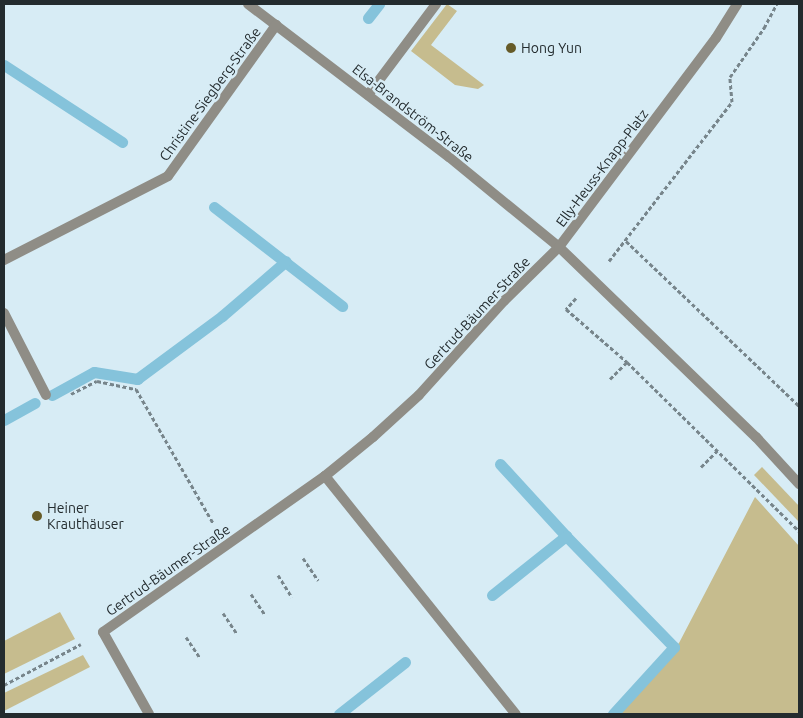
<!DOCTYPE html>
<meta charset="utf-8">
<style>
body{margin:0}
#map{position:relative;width:803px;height:718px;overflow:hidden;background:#d7ecf5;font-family:Ubuntu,sans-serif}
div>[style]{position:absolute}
.green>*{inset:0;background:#c6bc8e}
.stream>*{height:11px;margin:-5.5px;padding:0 5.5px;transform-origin:5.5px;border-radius:5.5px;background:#85c3db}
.path>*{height:3px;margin-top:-1.5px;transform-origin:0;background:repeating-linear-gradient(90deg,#77858b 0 4px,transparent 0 6.5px)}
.lane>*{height:10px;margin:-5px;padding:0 5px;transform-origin:5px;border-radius:5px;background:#8f8d86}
.street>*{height:10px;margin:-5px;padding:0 5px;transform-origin:5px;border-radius:5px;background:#8f8d86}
.dots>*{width:14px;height:14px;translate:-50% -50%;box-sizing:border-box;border:2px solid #d7ecf5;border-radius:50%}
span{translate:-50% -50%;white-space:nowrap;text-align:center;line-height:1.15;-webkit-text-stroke:5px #d7ecf5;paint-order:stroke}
.poi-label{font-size:14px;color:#232b2e}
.left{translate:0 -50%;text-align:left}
.street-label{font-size:14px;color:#232b2e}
.frame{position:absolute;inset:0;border:5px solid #232b2e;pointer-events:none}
</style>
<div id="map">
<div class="green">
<div style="clip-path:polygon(447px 4px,457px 11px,431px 45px,484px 85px,478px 89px,455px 85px,411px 51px)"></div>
<div style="clip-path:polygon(762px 467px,799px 506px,799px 522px,754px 475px)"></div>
<div style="clip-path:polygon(755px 497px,799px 546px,799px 714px,615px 714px,679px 643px)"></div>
<div style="clip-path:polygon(60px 612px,75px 639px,4px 674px,4px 641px)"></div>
<div style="clip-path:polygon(83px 655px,90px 667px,4px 711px,4px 693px)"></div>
</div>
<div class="stream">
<div style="left:368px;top:18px;width:18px;rotate:-52deg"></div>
<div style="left:4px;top:65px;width:141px;rotate:33.1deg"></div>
<div style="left:214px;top:207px;width:162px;rotate:37.7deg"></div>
<div style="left:52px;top:395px;width:48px;rotate:-28.7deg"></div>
<div style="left:94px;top:372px;width:44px;rotate:9.2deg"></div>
<div style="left:137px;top:379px;width:106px;rotate:-36.5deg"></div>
<div style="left:222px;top:316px;width:84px;rotate:-40.7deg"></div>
<div style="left:4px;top:420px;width:35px;rotate:-29deg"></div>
<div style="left:500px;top:464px;width:98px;rotate:47.5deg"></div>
<div style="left:566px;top:536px;width:155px;rotate:45.8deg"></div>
<div style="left:674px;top:647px;width:91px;rotate:132.3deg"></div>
<div style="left:492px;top:595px;width:95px;rotate:-38.6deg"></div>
<div style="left:339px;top:714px;width:84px;rotate:-38.2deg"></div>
</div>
<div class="path">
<div style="left:626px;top:241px;width:239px;rotate:43.6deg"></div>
<div style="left:609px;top:261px;width:201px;rotate:-52.3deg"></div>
<div style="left:732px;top:102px;width:25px;rotate:-95deg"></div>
<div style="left:730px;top:77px;width:60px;rotate:-55.2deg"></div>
<div style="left:764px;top:28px;width:27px;rotate:-62deg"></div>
<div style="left:576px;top:298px;width:15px;rotate:132deg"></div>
<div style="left:566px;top:309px;width:81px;rotate:41deg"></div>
<div style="left:627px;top:362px;width:241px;rotate:44.5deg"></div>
<div style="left:610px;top:379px;width:24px;rotate:-45deg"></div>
<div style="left:71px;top:394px;width:29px;rotate:-27deg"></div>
<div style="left:97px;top:381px;width:40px;rotate:12deg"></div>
<div style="left:136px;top:389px;width:155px;rotate:60.1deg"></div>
<div style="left:701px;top:467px;width:24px;rotate:-45deg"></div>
<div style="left:303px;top:558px;width:27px;rotate:56deg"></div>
<div style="left:278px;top:575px;width:26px;rotate:58deg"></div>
<div style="left:251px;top:594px;width:25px;rotate:56deg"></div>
<div style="left:223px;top:613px;width:25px;rotate:56deg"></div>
<div style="left:186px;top:637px;width:25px;rotate:56deg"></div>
<div style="left:4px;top:685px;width:87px;rotate:-28deg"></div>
</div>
<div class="lane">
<div style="left:368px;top:95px;width:114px;rotate:-53.2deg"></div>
<div style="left:325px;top:476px;width:305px;rotate:51.3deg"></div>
<div style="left:103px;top:632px;width:94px;rotate:60.7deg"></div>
</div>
<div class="street">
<div style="left:248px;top:4px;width:253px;rotate:37.3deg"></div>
<div style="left:449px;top:157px;width:142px;rotate:39.3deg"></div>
<div style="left:559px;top:247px;width:274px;rotate:44deg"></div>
<div style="left:756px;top:437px;width:64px;rotate:47.5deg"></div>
<div style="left:4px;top:260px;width:184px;rotate:-27.1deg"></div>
<div style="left:168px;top:176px;width:186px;rotate:-54.4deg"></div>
<div style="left:4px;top:313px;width:92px;rotate:62.9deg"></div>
<div style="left:103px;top:632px;width:271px;rotate:-35.1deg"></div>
<div style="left:325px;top:476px;width:62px;rotate:-39.1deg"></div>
<div style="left:373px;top:437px;width:62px;rotate:-42.4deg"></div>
<div style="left:419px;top:395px;width:127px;rotate:-47.9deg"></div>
<div style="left:504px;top:301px;width:77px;rotate:-44.5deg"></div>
<div style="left:559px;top:247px;width:261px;rotate:-53.1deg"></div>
<div style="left:716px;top:38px;width:40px;rotate:-58deg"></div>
</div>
<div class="dots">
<div style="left:511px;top:48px;background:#665b28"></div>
<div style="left:37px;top:516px;background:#665b28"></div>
</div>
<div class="poi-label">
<span class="left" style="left:521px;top:48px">Hong Yun</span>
<span class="left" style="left:47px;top:516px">Heiner<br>Krauthäuser</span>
</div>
<div class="street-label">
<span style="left:210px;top:94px;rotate:-54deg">Christine-Siegberg-Straße</span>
<span style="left:413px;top:113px;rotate:38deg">Elsa-Brandström-Straße</span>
<span style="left:602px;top:168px;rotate:-53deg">Elly-Heuss-Knapp-Platz</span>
<span style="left:477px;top:313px;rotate:-47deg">Gertrud-Bäumer-Straße</span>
<span style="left:168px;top:570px;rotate:-35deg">Gertrud-Bäumer-Straße</span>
</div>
<div class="frame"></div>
</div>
